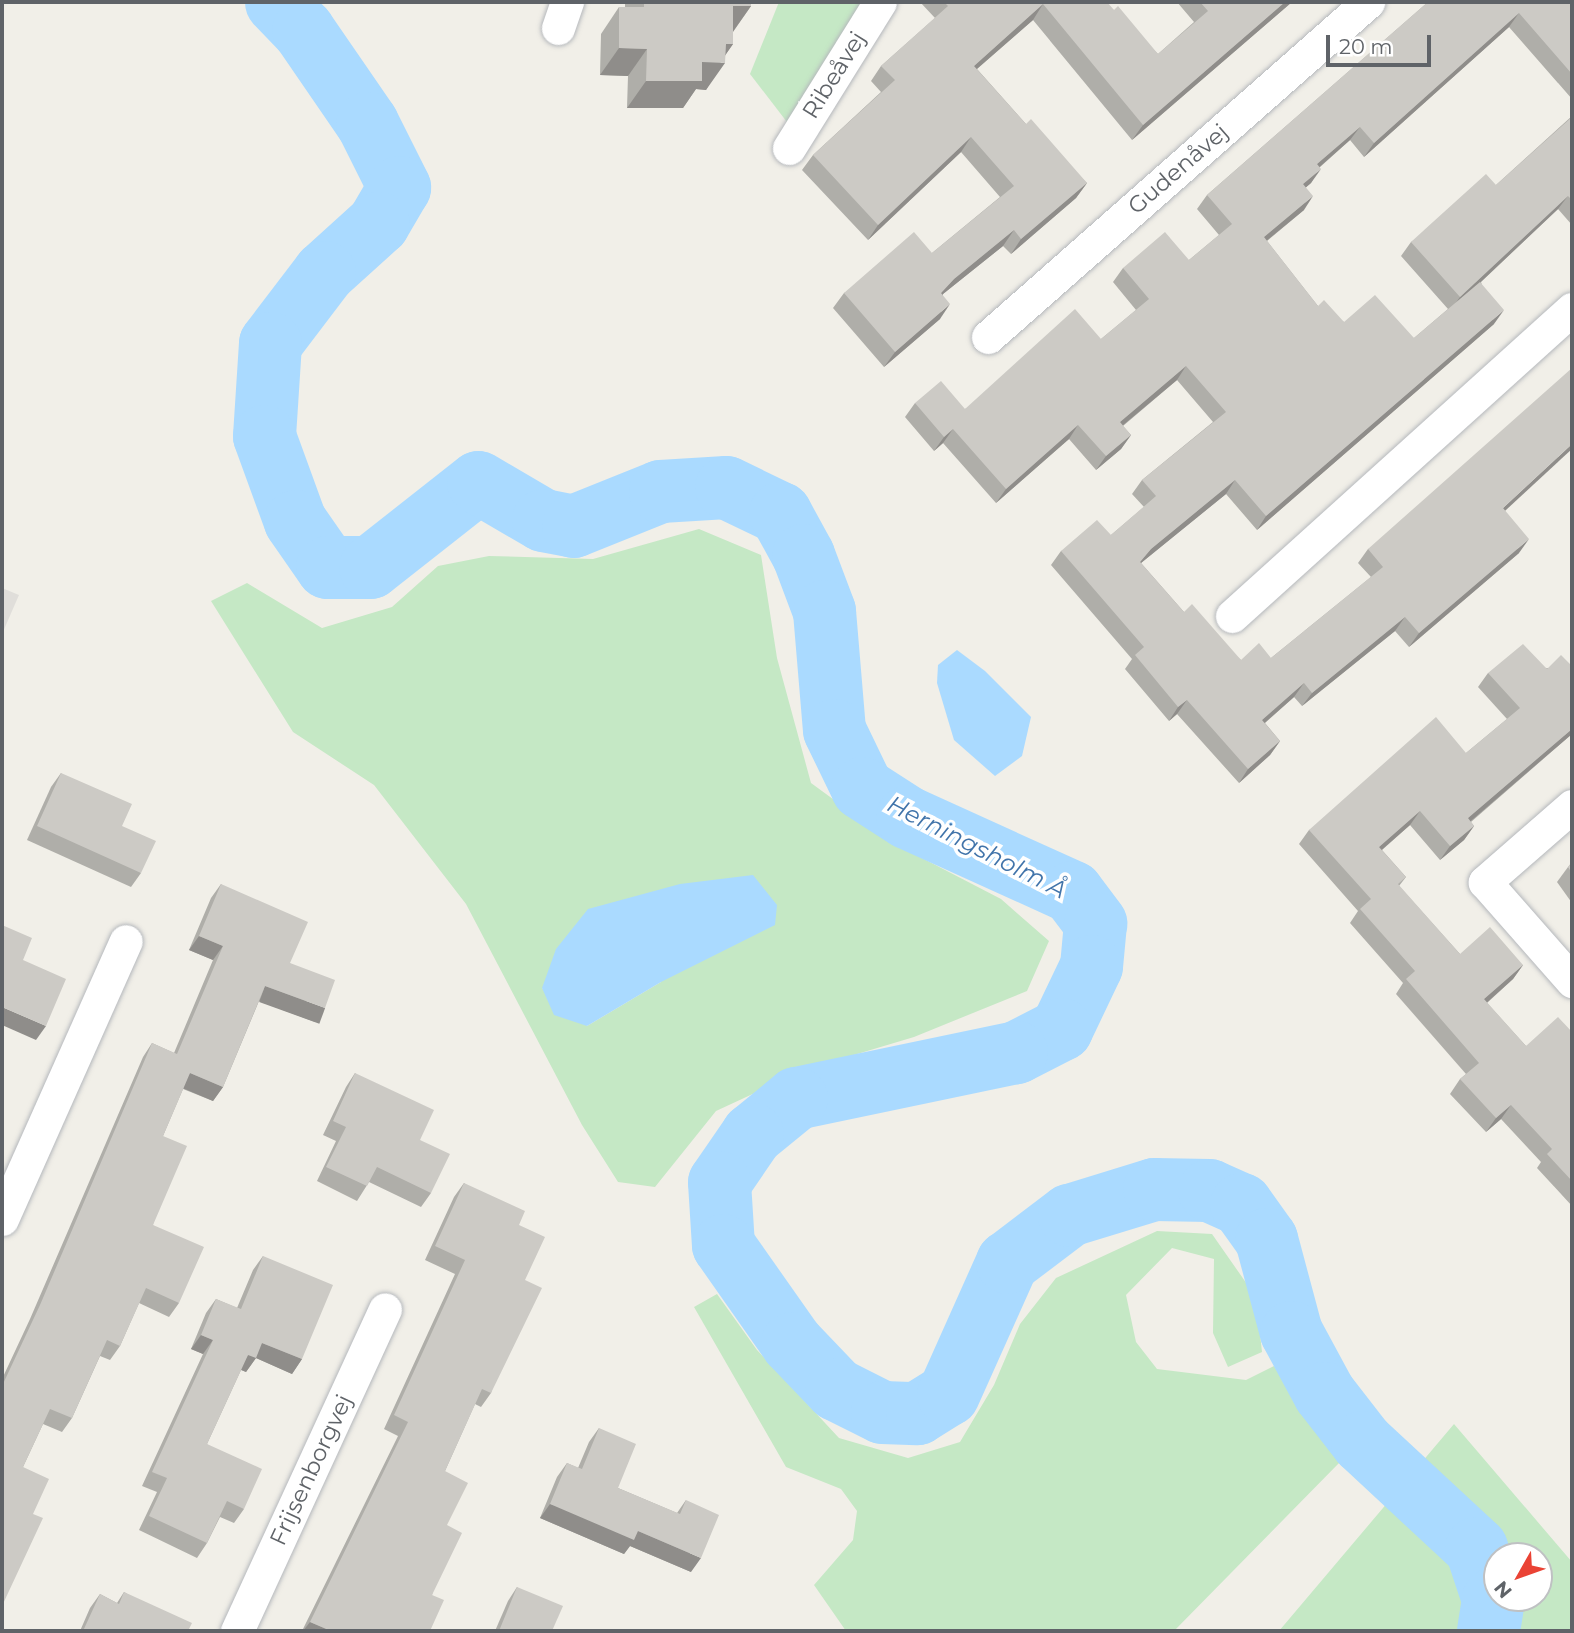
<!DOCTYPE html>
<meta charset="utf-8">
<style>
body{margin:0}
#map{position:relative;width:1574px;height:1633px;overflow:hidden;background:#f1efe8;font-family:Montserrat,sans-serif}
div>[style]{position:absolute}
.industrial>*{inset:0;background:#e0deda}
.green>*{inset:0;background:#c5e8c5}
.water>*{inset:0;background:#aadaff}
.river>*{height:63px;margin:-31.5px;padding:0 31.5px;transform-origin:31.5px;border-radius:31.5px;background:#aadaff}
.roads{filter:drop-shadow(0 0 2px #b5b8bc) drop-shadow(0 0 2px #b5b8bc)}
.minor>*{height:33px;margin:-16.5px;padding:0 16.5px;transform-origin:16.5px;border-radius:16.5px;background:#fff}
.wall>*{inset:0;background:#afaea9}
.shaded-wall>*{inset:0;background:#8f8d8a;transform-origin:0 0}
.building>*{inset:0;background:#cccac5}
span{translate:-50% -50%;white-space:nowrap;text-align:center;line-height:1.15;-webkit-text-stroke:7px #fff;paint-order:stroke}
.street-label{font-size:23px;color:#5f6368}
.water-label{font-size:24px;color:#4174aa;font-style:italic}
.frame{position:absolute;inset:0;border:4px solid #5f6368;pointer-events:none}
.north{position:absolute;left:1483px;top:1542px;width:70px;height:70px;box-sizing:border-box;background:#fff;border:2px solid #bfc1c3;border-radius:50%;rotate:230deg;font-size:19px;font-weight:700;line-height:28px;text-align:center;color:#5f6368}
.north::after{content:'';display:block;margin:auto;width:24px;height:32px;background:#ea4335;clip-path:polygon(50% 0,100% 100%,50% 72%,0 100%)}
.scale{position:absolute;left:1326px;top:35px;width:105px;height:32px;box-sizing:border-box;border:4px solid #5f6368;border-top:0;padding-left:9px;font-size:21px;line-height:24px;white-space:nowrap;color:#5f6368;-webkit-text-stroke:5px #fff;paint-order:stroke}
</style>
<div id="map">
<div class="industrial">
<div style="clip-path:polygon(2px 588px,19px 595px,2px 634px)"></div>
</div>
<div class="green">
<div style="clip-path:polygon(779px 2px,869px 2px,790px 126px,750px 74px)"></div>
<div style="clip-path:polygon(evenodd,699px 529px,761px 555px,777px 658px,811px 783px,893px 843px,1001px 899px,1049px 941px,1027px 991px,914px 1037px,807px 1069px,716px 1111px,655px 1187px,618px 1182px,582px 1125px,466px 904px,374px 785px,293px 732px,211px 601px,247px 583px,322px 628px,392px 607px,438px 566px,489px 556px,593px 559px,699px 529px,661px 982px,587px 1026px,542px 988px,661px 982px)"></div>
<div style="clip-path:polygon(1157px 1231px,1212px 1234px,1256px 1297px,1262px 1352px,1228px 1367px,1213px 1333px,1214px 1259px,1172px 1248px,1126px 1295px,1136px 1342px,1157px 1369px,1246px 1380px,1274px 1366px,1340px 1462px,1174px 1631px,846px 1631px,814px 1585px,853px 1540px,857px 1511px,841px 1489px,786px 1467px,694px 1307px,717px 1294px,757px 1350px,839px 1438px,908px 1458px,960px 1442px,994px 1385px,1020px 1324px,1056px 1278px)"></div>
<div style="clip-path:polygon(evenodd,1454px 1424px,1572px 1562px,1572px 1631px,1279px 1631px,1454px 1424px,1539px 1556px,1539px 1598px,1497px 1598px,1497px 1556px,1539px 1556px)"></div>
</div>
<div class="water">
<div style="clip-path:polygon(957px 650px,985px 671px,1031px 717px,1022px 756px,995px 776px,954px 740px,937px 683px,938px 665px)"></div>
<div style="clip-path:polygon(753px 875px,777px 905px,775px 925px,661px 982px,587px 1026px,554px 1015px,542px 988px,556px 949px,588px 909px,680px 884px)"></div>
</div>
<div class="river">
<div style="left:276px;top:2px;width:39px;rotate:46deg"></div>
<div style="left:303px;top:30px;width:113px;rotate:55.5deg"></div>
<div style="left:367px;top:123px;width:72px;rotate:63.4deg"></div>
<div style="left:399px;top:187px;width:42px;rotate:120.3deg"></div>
<div style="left:378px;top:223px;width:73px;rotate:137.8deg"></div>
<div style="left:324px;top:272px;width:89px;rotate:127.3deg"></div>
<div style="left:270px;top:343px;width:93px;rotate:93.7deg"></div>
<div style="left:264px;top:436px;width:90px;rotate:70deg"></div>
<div style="left:295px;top:521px;width:56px;rotate:55.2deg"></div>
<div style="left:327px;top:567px;width:43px"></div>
<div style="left:370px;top:567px;width:137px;rotate:-38.2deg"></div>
<div style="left:478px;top:482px;width:75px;rotate:30.3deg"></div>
<div style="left:543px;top:520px;width:31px;rotate:11deg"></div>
<div style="left:573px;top:526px;width:94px;rotate:-21.9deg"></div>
<div style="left:660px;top:491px;width:66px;rotate:-3.5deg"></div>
<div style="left:726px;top:487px;width:60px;rotate:25.7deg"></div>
<div style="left:780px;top:513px;width:48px;rotate:61.3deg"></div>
<div style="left:803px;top:555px;width:60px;rotate:69.4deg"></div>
<div style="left:824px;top:611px;width:119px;rotate:85.2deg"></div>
<div style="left:834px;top:730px;width:64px;rotate:64.2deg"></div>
<div style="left:862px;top:788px;width:54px;rotate:32.8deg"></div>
<div style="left:907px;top:817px;width:181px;rotate:24.4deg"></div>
<div style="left:1072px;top:892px;width:39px;rotate:53deg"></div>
<div style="left:1095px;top:923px;width:43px;rotate:95.3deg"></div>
<div style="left:1091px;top:966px;width:70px;rotate:115.5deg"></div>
<div style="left:1061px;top:1029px;width:51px;rotate:152.9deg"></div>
<div style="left:1016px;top:1052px;width:225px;rotate:168.2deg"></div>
<div style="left:796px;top:1098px;width:57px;rotate:140.7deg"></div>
<div style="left:752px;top:1134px;width:58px;rotate:124.5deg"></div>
<div style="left:719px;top:1182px;width:63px;rotate:86.4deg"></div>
<div style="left:723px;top:1245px;width:120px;rotate:54.9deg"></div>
<div style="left:792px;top:1343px;width:64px;rotate:46.3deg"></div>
<div style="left:836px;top:1389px;width:51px;rotate:26.6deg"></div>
<div style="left:882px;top:1412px;width:35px;rotate:2deg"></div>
<div style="left:917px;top:1413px;width:36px;rotate:-32deg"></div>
<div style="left:948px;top:1394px;width:145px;rotate:-65.9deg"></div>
<div style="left:1007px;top:1262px;width:78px;rotate:-37.2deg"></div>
<div style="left:1069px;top:1215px;width:89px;rotate:-17deg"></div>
<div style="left:1154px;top:1189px;width:55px;rotate:1deg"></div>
<div style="left:1209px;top:1190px;width:35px;rotate:24deg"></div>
<div style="left:1241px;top:1204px;width:43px;rotate:54.5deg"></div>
<div style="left:1266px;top:1239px;width:96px;rotate:75deg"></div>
<div style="left:1291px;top:1332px;width:69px;rotate:61.6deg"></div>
<div style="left:1324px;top:1393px;width:62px;rotate:52.2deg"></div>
<div style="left:1362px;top:1442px;width:156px;rotate:42.9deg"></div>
<div style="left:1476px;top:1548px;width:54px;rotate:71.6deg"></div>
<div style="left:1493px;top:1599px;width:32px;rotate:99deg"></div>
</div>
<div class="roads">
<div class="minor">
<div style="left:558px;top:28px;width:28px;rotate:-71deg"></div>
<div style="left:789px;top:148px;width:172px;rotate:-58.1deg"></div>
<div style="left:988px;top:337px;width:507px;rotate:-41.4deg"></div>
<div style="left:1232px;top:616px;width:458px;rotate:-42.1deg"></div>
<div style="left:1572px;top:806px;width:116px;rotate:138.9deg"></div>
<div style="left:1485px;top:882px;width:132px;rotate:48.7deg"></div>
<div style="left:2px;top:1219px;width:304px;rotate:-66deg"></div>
<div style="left:237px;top:1631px;width:354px;rotate:-65.3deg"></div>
</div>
</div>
<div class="wall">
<div style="clip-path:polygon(625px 2px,751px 2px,751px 6px,733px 32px,733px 44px,725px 55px,706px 90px,696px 89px,683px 108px,627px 108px,628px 76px,600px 75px,601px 34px,619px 7px,625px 7px)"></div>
<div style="clip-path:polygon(920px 2px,1085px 2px,1087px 4px,1114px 10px,1158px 54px,1194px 22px,1177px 2px,1292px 2px,1132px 140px,1033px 20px,977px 69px,1026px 124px,1087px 183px,1076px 198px,1011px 254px,1003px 246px,943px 294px,940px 319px,884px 367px,833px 308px,844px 293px,932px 253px,1000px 197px,961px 152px,868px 240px,802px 170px,813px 155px,881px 92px,871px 81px,881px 66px,935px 18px)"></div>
<div style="clip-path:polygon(1428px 2px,1572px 2px,1572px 99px,1509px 27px,1364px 157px,1350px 140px,1319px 168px,1311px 183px,1306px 187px,1304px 210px,1267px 241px,1318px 306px,1344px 322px,1414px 338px,1448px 309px,1401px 256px,1411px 242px,1496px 185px,1572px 116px,1572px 225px,1558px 209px,1481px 282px,1494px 324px,1257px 530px,1226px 494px,1141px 563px,1184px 612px,1241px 660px,1271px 658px,1371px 577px,1358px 563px,1368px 549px,1505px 511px,1519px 553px,1409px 647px,1395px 631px,1302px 706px,1294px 697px,1265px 723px,1280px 741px,1270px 755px,1239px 783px,1177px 714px,1169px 721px,1125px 669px,1132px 659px,1051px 565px,1061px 551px,1111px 535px,1144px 507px,1132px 494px,1142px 480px,1213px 422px,1177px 380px,1123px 426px,1131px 435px,1121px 449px,1096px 470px,1069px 439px,996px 503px,943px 443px,934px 451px,905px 417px,915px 403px,965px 409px,1101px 339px,1136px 310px,1113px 282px,1123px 268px,1189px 260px,1219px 235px,1197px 209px,1207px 195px)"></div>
<div style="clip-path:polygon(1572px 666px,1572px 734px,1471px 822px,1474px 826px,1464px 840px,1440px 860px,1410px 825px,1382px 850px,1406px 877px,1399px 886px,1460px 954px,1523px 965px,1513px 979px,1487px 1003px,1526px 1046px,1572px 1032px,1572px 1206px,1537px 1168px,1541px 1162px,1501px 1119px,1486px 1132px,1450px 1094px,1460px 1079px,1466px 1074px,1396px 994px,1403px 983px,1350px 923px,1358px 911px,1299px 844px,1309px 830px,1466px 753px,1507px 719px,1478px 687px,1488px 673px)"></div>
<div style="clip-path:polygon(61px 773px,141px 873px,131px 887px,27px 840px,51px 787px)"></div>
<div style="clip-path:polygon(1572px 862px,1572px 903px,1557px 882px,1568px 867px)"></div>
<div style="clip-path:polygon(221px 884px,290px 963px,315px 1022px,259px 1001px,223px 1087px,213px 1101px,183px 1089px,163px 1136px,153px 1225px,179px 1303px,169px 1317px,139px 1303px,120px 1346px,110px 1360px,100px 1356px,72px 1418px,62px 1432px,43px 1424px,23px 1467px,33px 1514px,2px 1606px,2px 1379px,30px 1319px,143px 1057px,152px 1043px,174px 1053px,213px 960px,189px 950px,211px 898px)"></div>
<div style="clip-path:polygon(355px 1073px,420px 1140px,431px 1193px,421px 1207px,369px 1182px,357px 1201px,317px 1181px,336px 1141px,323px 1135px,346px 1087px)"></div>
<div style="clip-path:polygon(464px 1183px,519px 1225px,525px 1280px,491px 1393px,481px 1407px,475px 1404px,445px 1471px,447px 1525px,432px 1595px,430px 1631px,302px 1631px,398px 1436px,384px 1429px,455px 1274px,425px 1260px,454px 1197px)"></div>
<div style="clip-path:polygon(263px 1256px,302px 1359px,292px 1374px,256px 1358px,246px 1372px,241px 1370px,207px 1444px,244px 1509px,234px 1523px,220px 1517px,207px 1543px,197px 1558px,139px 1530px,157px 1492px,142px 1486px,203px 1354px,191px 1349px,206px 1313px,216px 1299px,237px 1308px,253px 1270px)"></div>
<div style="clip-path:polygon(599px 1428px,618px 1488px,677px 1513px,686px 1500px,691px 1572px,630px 1546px,624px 1554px,540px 1518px,557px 1477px,567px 1463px,578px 1468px,589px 1442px)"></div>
<div style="clip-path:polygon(517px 1587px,552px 1631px,495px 1631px,508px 1601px)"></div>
<div style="clip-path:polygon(124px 1592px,188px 1631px,80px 1631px,90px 1608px,100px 1594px,117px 1603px)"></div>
</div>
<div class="shaded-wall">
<div style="clip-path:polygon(1285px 2px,1292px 2px,1132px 140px,1143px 125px)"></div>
<div style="clip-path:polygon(1043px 4px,1033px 20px,963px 81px,974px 66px)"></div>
<div style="clip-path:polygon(733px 6px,751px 6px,732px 33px)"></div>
<div style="clip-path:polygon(1519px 13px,1509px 27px,1364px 157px,1374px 143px)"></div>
<div style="clip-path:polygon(726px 44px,733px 44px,720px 63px,725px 63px,706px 90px,696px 89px,683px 108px,627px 108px,646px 81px,702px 62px)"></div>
<div style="clip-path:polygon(619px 48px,647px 49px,628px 76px,600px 75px)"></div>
<div style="clip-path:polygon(1360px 127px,1350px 140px,1307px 178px,1317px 164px)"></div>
<div style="clip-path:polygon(971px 137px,961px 152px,868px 240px,878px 225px)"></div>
<div style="clip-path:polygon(1321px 169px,1311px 183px,1294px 198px,1303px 184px)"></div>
<div style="clip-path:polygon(1087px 183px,1076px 198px,1011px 254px,1021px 239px)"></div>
<div style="clip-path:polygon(1313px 196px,1304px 210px,1254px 251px,1264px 237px)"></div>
<div style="clip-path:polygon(1568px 196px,1558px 209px,1450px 311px,1460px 297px)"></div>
<div style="clip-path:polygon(1014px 230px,1003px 246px,943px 294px,931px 309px,941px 293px,954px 279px)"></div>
<div style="clip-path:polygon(950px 304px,940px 319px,884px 367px,895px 352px)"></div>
<div style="clip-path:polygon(1504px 310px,1494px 324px,1257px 530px,1266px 516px)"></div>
<div style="clip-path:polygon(1186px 366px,1177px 380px,1110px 436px,1120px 422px)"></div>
<div style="clip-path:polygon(1078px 425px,1069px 439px,996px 503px,1006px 489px)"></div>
<div style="clip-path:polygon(953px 429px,943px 443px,934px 451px,944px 437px)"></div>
<div style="clip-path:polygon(1131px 435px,1121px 449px,1096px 470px,1106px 456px)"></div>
<div style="clip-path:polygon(1572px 444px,1572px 449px,1493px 522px,1503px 508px)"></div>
<div style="clip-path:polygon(1235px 480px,1226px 494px,1141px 563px,1140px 562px,1151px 549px)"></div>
<div style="clip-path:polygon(1529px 539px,1519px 553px,1409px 647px,1419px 633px)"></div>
<div style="clip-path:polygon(1405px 617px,1395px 631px,1302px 706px,1312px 693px)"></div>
<div style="clip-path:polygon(1304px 683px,1294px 697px,1252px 734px,1262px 720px)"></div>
<div style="clip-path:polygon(1187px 700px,1177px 714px,1169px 721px,1178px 707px)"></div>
<div style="clip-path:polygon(1572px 729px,1572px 734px,1458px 832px,1468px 818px)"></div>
<div style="clip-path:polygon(1280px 741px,1270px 755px,1239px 783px,1248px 769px)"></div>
<div style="clip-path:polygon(1420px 811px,1410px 825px,1369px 861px,1379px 847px)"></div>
<div style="clip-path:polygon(1474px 826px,1464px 840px,1440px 860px,1450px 846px)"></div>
<div style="clip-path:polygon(199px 936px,223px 946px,213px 960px,189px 950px)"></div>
<div style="clip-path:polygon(1523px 965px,1513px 979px,1474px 1014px,1484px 999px)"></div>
<div style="left:265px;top:986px;width:64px;height:17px;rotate:20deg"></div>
<div style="clip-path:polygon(2px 1007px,46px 1026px,36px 1040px,2px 1025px)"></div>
<div style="clip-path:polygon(190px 1073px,223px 1087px,213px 1101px,180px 1087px)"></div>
<div style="clip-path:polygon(1511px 1105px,1501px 1119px,1486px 1132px,1496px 1118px)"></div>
<div style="clip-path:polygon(201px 1335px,213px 1340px,203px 1354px,191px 1349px)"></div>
<div style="clip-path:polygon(262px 1343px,302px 1359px,292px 1374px,256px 1358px,246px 1372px,239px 1369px,248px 1355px)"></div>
<div style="clip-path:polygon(550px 1504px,638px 1531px,701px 1558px,691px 1572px,630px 1546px,624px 1554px,540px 1518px)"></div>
<div style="clip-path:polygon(310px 1622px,331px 1631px,303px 1631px)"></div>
</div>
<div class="building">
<div style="clip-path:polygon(644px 2px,751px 2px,751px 6px,733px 6px,733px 44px,726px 44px,725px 63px,702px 62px,702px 81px,646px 81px,647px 49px,619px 48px,619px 7px,644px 7px)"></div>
<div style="clip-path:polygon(944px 2px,1085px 2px,1087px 4px,1090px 2px,1107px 2px,1114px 10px,1118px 6px,1158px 54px,1208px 11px,1200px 2px,1285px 2px,1143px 125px,1043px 4px,974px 66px,1026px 124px,1031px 119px,1087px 183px,1021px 239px,1014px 230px,954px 279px,941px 293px,950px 304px,895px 352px,844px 293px,914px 232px,932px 253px,1014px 186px,971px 137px,878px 225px,813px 155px,895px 80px,881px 66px,948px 6px)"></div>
<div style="clip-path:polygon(1428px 2px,1572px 2px,1572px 74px,1519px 13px,1374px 143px,1360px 127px,1317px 164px,1321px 169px,1303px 184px,1313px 196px,1264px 237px,1318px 306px,1324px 300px,1344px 322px,1375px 295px,1414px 338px,1480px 282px,1504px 310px,1266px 516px,1235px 480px,1151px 549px,1140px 562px,1184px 612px,1192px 604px,1241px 660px,1259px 643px,1271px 658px,1383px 567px,1368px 549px,1572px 368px,1572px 444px,1503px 508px,1529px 539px,1419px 633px,1405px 617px,1312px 693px,1304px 683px,1262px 720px,1280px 741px,1248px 769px,1187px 700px,1178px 707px,1135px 655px,1144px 647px,1061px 551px,1097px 520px,1111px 535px,1156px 496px,1142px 480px,1226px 412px,1186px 366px,1120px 422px,1131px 435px,1106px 456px,1078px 425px,1006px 489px,953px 429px,944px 437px,915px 403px,941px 381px,965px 409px,1075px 309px,1101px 339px,1149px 299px,1123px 268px,1165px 232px,1189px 260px,1232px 224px,1207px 195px)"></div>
<div style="clip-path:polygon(1572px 117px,1572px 200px,1568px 196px,1460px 297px,1411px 242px,1486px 174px,1496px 185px)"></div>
<div style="clip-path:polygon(1523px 644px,1547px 669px,1561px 655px,1572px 666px,1572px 729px,1468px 818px,1474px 826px,1450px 846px,1420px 811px,1379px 847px,1406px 877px,1398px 884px,1460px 954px,1490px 927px,1523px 965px,1484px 999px,1526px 1046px,1558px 1017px,1572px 1032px,1572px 1181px,1547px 1154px,1552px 1149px,1511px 1105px,1496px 1118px,1460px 1079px,1479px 1063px,1406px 979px,1415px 971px,1360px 909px,1371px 899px,1309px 830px,1436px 717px,1466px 753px,1520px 708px,1488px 673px)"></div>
<div style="clip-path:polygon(61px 773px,132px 804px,122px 826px,156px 841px,141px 873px,37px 826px)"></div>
<div style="clip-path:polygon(1572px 862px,1572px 873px,1568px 867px)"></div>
<div style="clip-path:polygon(221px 884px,308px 922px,290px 963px,335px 980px,325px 1008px,265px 986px,223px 1087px,190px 1073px,163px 1136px,187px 1146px,153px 1225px,204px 1247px,179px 1303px,146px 1288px,120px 1346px,107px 1340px,72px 1418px,50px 1409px,23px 1467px,49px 1479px,33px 1514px,43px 1518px,2px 1606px,2px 1386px,40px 1305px,152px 1043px,177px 1054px,223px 946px,199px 936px)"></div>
<div style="clip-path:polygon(2px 925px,32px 938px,23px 960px,66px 979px,46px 1026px,2px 1007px)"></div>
<div style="clip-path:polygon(355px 1073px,434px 1110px,420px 1140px,450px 1154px,431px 1193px,377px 1167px,367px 1186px,326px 1167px,346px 1127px,333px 1121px)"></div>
<div style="clip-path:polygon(464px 1183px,525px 1211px,519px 1225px,545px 1237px,525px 1280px,542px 1288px,491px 1393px,482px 1389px,445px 1471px,468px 1483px,447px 1525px,462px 1533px,432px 1595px,444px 1600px,430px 1631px,331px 1631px,310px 1622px,408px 1422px,394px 1415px,465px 1260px,435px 1246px)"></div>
<div style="clip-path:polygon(263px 1256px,333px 1285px,302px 1359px,262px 1343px,256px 1358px,248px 1355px,207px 1444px,262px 1469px,244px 1509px,227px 1501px,207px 1543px,149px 1516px,167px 1478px,152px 1472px,213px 1340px,201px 1335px,216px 1299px,241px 1309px)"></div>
<div style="clip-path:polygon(599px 1428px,636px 1444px,618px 1488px,680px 1514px,686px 1500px,719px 1515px,701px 1558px,638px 1531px,634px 1540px,550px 1504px,567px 1463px,582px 1469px)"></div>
<div style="clip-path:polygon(517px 1587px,563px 1606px,552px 1631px,499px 1631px)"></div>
<div style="clip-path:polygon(124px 1592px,192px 1623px,188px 1631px,83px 1631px,100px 1594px,119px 1604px)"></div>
</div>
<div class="street-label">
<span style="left:834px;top:75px;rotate:-58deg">Ribeåvej</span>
<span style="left:1178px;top:169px;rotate:-41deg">Gudenåvej</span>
<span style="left:311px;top:1470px;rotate:-65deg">Frijsenborgvej</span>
</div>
<div class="water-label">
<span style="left:977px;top:847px;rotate:27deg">Herningsholm Å</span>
</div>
<div class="frame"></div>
<div class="north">N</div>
<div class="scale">20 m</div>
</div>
